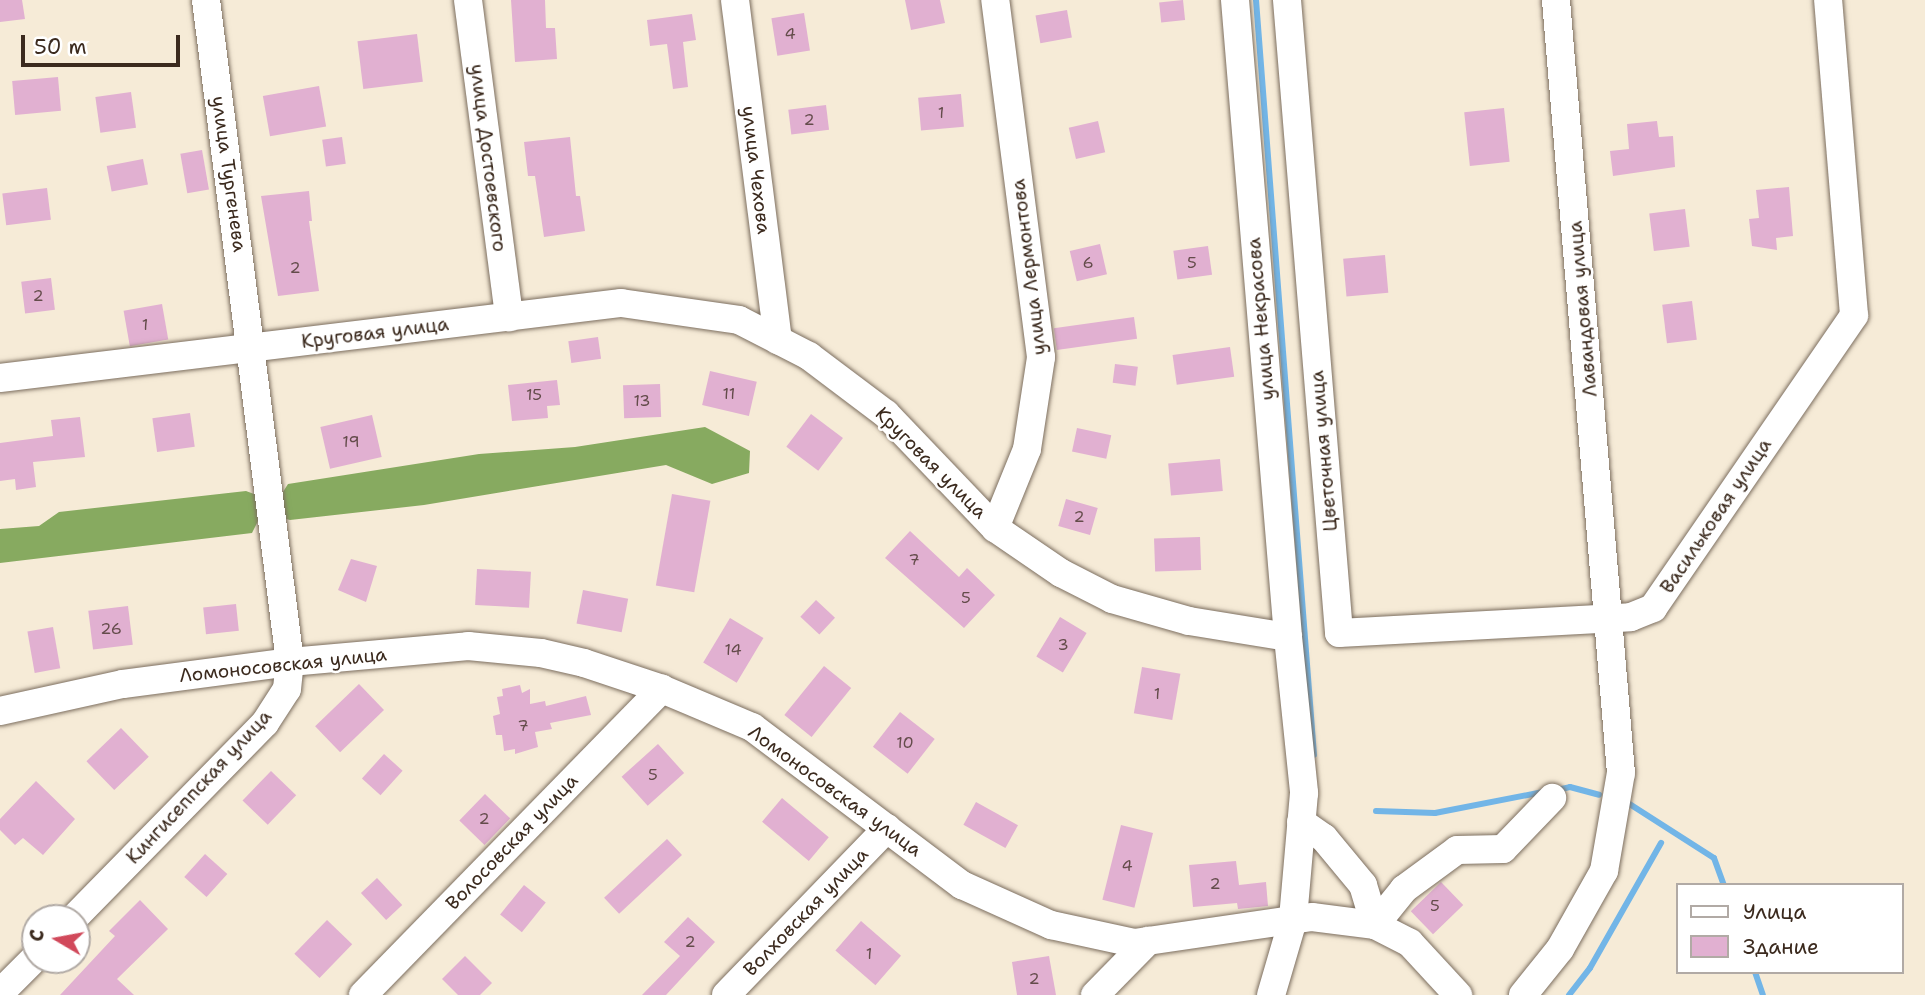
<!DOCTYPE html>
<meta charset="utf-8">
<style>
body{margin:0}
#map{position:relative;width:1925px;height:995px;overflow:hidden;background:#f6ebd7;font-family:"Shantell Sans",sans-serif}
div>[style]{position:absolute}
.forest>*{inset:0;background:#87aa60}
.stream>*{height:6px;margin:-3px;padding:0 3px;transform-origin:3px;border-radius:3px;background:#72b5e7}
.building>*{inset:0;background:#e1b0d1;transform-origin:0 0}
.roads{filter:drop-shadow(0 0 2px #7c6e5f) drop-shadow(0 0 2px #7c6e5f)}
.minor>*{height:28px;margin:-14px;padding:0 14px;transform-origin:14px;border-radius:14px;background:#fff}
span{translate:-50% -50%;white-space:nowrap;text-align:center;line-height:1.15;-webkit-text-stroke:5px #fff;paint-order:stroke}
.number-label{font-size:16px;color:#644c4b}
.number-label span{-webkit-text-stroke-width:0}
.street-label{font-size:19px;color:#3b2a1e}
.legend{position:absolute;left:1676px;top:883px;width:228px;height:91px;box-sizing:border-box;background:#fff;border:2px solid #b1aaa5;margin:0;padding:9px 12px;list-style:none;font-size:21px;color:#3b2a1e}
.legend li{display:flex;align-items:center;gap:14px;height:35px}
.legend b{width:35px;border:2px solid #b1aaa5}
.north{position:absolute;left:21px;top:904px;width:70px;height:70px;box-sizing:border-box;background:#fff;border:2px solid #b1aaa5;border-radius:50%;rotate:280deg;font-size:19px;font-weight:700;line-height:28px;text-align:center;color:#3b2a1e}
.north::after{content:'';display:block;margin:auto;width:24px;height:32px;background:#d1495b;clip-path:polygon(50% 0,100% 100%,50% 72%,0 100%)}
.scale{position:absolute;left:21px;top:35px;width:159px;height:32px;box-sizing:border-box;border:4px solid #3b2a1e;border-top:0;padding-left:9px;font-size:21px;line-height:24px;white-space:nowrap;color:#3b2a1e;-webkit-text-stroke:5px #fff;paint-order:stroke}
</style>
<div id="map">
<div class="forest">
<div style="clip-path:polygon(705px 427px,750px 451px,749px 473px,712px 484px,666px 465px,424px 505px,290px 520px,282px 518px,281px 495px,288px 484px,479px 454px,575px 447px)"></div>
<div style="clip-path:polygon(246px 491px,257px 495px,258px 521px,252px 533px,0 563px,0 529px,39px 526px,59px 512px)"></div>
</div>
<div class="stream">
<div style="left:1256px;top:0;width:757px;rotate:85.61deg"></div>
<div style="left:1557px;top:790px;width:13px;rotate:-13deg"></div>
<div style="left:1570px;top:787px;width:30px;rotate:15deg"></div>
<div style="left:1628px;top:803px;width:102px;rotate:32.6deg"></div>
<div style="left:1714px;top:858px;width:29px;rotate:70deg"></div>
<div style="left:1376px;top:811px;width:59px;rotate:1.9deg"></div>
<div style="left:1435px;top:813px;width:110px;rotate:-11deg"></div>
<div style="left:1755px;top:972px;width:24px;rotate:71deg"></div>
<div style="left:1569px;top:995px;width:34px;rotate:-52deg"></div>
<div style="left:1590px;top:968px;width:144px;rotate:-60.4deg"></div>
</div>
<div class="building">
<div style="clip-path:polygon(0 0,22px 0,25px 19px,0 22px)"></div>
<div style="clip-path:polygon(511px 0,545px 0,546px 28px,555px 28px,557px 59px,515px 62px)"></div>
<div style="clip-path:polygon(905px 0,940px 0,945px 23px,911px 30px)"></div>
<div style="left:1183px;top:0;width:20px;height:24px;rotate:84deg"></div>
<div style="left:1067px;top:10px;width:28px;height:32px;rotate:80deg"></div>
<div style="left:804px;top:13px;width:38px;height:33px;rotate:81deg"></div>
<div style="clip-path:polygon(692px 14px,696px 40px,683px 42px,688px 87px,673px 89px,667px 44px,650px 46px,647px 20px)"></div>
<div style="left:417px;top:34px;width:48px;height:60px;rotate:83deg"></div>
<div style="left:58px;top:77px;width:34px;height:46px;rotate:85deg"></div>
<div style="left:319px;top:86px;width:41px;height:57px;rotate:80deg"></div>
<div style="left:131px;top:92px;width:36px;height:36px;rotate:82deg"></div>
<div style="left:961px;top:94px;width:33px;height:43px;rotate:85deg"></div>
<div style="left:826px;top:105px;width:25px;height:38px;rotate:83deg"></div>
<div style="left:1504px;top:108px;width:54px;height:40px;rotate:84deg"></div>
<div style="left:1098px;top:121px;width:32px;height:30px;rotate:77deg"></div>
<div style="clip-path:polygon(1657px 121px,1659px 137px,1673px 136px,1675px 167px,1613px 176px,1610px 151px,1629px 149px,1627px 124px)"></div>
<div style="left:342px;top:137px;width:27px;height:20px;rotate:82deg"></div>
<div style="clip-path:polygon(570px 137px,576px 196px,580px 196px,585px 231px,544px 237px,535px 176px,528px 176px,524px 142px)"></div>
<div style="left:202px;top:150px;width:40px;height:22px;rotate:80deg"></div>
<div style="left:143px;top:159px;width:26px;height:37px;rotate:79deg"></div>
<div style="clip-path:polygon(1789px 187px,1793px 236px,1776px 238px,1777px 250px,1752px 246px,1749px 219px,1759px 218px,1756px 190px)"></div>
<div style="left:47px;top:188px;width:32px;height:45px;rotate:83deg"></div>
<div style="clip-path:polygon(309px 191px,312px 221px,309px 221px,319px 291px,278px 296px,261px 196px)"></div>
<div style="left:1685px;top:209px;width:38px;height:36px;rotate:83deg"></div>
<div style="left:1100px;top:244px;width:31px;height:31px;rotate:77deg"></div>
<div style="left:1208px;top:246px;width:29px;height:35px;rotate:82deg"></div>
<div style="left:1385px;top:255px;width:38px;height:42px;rotate:85deg"></div>
<div style="left:51px;top:278px;width:32px;height:30px;rotate:83deg"></div>
<div style="left:1692px;top:301px;width:39px;height:30px;rotate:83deg"></div>
<div style="left:162px;top:304px;width:36px;height:39px;rotate:80deg"></div>
<div style="left:1134px;top:317px;width:22px;height:81px;rotate:82deg"></div>
<div style="left:598px;top:337px;width:22px;height:30px;rotate:82deg"></div>
<div style="left:1230px;top:347px;width:30px;height:58px;rotate:82deg"></div>
<div style="left:1115px;top:364px;width:23px;height:19px;rotate:7deg"></div>
<div style="left:710px;top:371px;width:48px;height:35px;rotate:13deg"></div>
<div style="clip-path:polygon(557px 380px,560px 405px,547px 406px,548px 418px,512px 421px,508px 385px)"></div>
<div style="left:660px;top:384px;width:33px;height:37px;rotate:88deg"></div>
<div style="left:190px;top:413px;width:34px;height:38px;rotate:82deg"></div>
<div style="left:811px;top:414px;width:40px;height:41px;rotate:37deg"></div>
<div style="left:372px;top:415px;width:43px;height:53px;rotate:77deg"></div>
<div style="clip-path:polygon(80px 417px,85px 457px,33px 462px,36px 487px,16px 490px,15px 479px,0 481px,0 443px,53px 436px,51px 420px)"></div>
<div style="left:1077px;top:428px;width:35px;height:24px;rotate:12deg"></div>
<div style="left:1220px;top:459px;width:32px;height:52px;rotate:85deg"></div>
<div style="left:672px;top:494px;width:39px;height:93px;rotate:10deg"></div>
<div style="left:1066px;top:499px;width:33px;height:28px;rotate:16deg"></div>
<div style="clip-path:polygon(910px 531px,959px 577px,967px 568px,995px 595px,964px 628px,885px 558px)"></div>
<div style="left:1200px;top:537px;width:33px;height:46px;rotate:88deg"></div>
<div style="clip-path:polygon(351px 559px,377px 566px,366px 602px,338px 590px)"></div>
<div style="left:477px;top:569px;width:54px;height:36px;rotate:3deg"></div>
<div style="left:583px;top:590px;width:46px;height:34px;rotate:11deg"></div>
<div style="left:816px;top:600px;width:26px;height:23px;rotate:43deg"></div>
<div style="left:236px;top:604px;width:27px;height:33px;rotate:84deg"></div>
<div style="left:128px;top:606px;width:39px;height:40px;rotate:83deg"></div>
<div style="left:1060px;top:617px;width:31px;height:46px;rotate:31deg"></div>
<div style="left:730px;top:618px;width:39px;height:52px;rotate:31deg"></div>
<div style="left:53px;top:627px;width:42px;height:26px;rotate:80deg"></div>
<div style="left:824px;top:666px;width:35px;height:63px;rotate:39deg"></div>
<div style="left:1142px;top:667px;width:39px;height:47px;rotate:10deg"></div>
<div style="left:359px;top:684px;width:36px;height:61px;rotate:46deg"></div>
<div style="clip-path:polygon(520px 685px,522px 693px,530px 689px,530px 704px,545px 701px,546px 706px,586px 696px,591px 715px,550px 723px,552px 729px,535px 732px,538px 747px,515px 754px,515px 749px,504px 751px,502px 735px,496px 735px,493px 716px,500px 714px,497px 697px,503px 696px,502px 689px)"></div>
<div style="left:900px;top:712px;width:44px;height:44px;rotate:38deg"></div>
<div style="left:121px;top:728px;width:40px;height:48px;rotate:46deg"></div>
<div style="left:658px;top:744px;width:39px;height:49px;rotate:48deg"></div>
<div style="left:384px;top:754px;width:25px;height:33px;rotate:42deg"></div>
<div style="left:271px;top:771px;width:35px;height:41px;rotate:44deg"></div>
<div style="clip-path:polygon(36px 781px,75px 819px,43px 855px,23px 838px,15px 845px,0 830px,0 819px)"></div>
<div style="left:485px;top:794px;width:35px;height:37px;rotate:44deg"></div>
<div style="left:782px;top:798px;width:61px;height:31px;rotate:40deg"></div>
<div style="left:976px;top:802px;width:48px;height:26px;rotate:29deg"></div>
<div style="left:1121px;top:825px;width:33px;height:77px;rotate:14deg"></div>
<div style="left:667px;top:839px;width:22px;height:86px;rotate:47deg"></div>
<div style="left:205px;top:854px;width:30px;height:31px;rotate:42deg"></div>
<div style="clip-path:polygon(1236px 861px,1239px 885px,1266px 882px,1268px 906px,1238px 909px,1237px 903px,1193px 907px,1189px 865px)"></div>
<div style="left:377px;top:878px;width:37px;height:22px;rotate:47deg"></div>
<div style="left:1441px;top:882px;width:32px;height:42px;rotate:46deg"></div>
<div style="left:524px;top:885px;width:28px;height:38px;rotate:39deg"></div>
<div style="clip-path:polygon(140px 900px,168px 929px,117px 979px,134px 995px,60px 995px,115px 936px,109px 931px)"></div>
<div style="clip-path:polygon(688px 917px,715px 942px,666px 995px,642px 995px,680px 956px,664px 942px)"></div>
<div style="left:327px;top:920px;width:35px;height:47px;rotate:44deg"></div>
<div style="left:861px;top:921px;width:53px;height:39px;rotate:41deg"></div>
<div style="clip-path:polygon(465px 956px,492px 983px,480px 995px,458px 995px,442px 979px)"></div>
<div style="clip-path:polygon(1049px 956px,1056px 995px,1017px 995px,1012px 962px)"></div>
</div>
<div class="roads">
<div class="minor">
<div style="left:468px;top:0;width:320px;rotate:82.6deg"></div>
<div style="left:735px;top:0;width:343px;rotate:82.8deg"></div>
<div style="left:1235px;top:0;width:639px;rotate:85.24deg"></div>
<div style="left:1287px;top:0;width:635px;rotate:85.3deg"></div>
<div style="left:1339px;top:633px;width:292px;rotate:-3.1deg"></div>
<div style="left:1631px;top:617px;width:24px;rotate:-22deg"></div>
<div style="left:1653px;top:608px;width:355px;rotate:-55.5deg"></div>
<div style="left:1854px;top:315px;width:316px;rotate:-94.7deg"></div>
<div style="left:0;top:378px;width:626px;rotate:-6.89deg"></div>
<div style="left:621px;top:303px;width:119px;rotate:8.2deg"></div>
<div style="left:739px;top:320px;width:79px;rotate:27.2deg"></div>
<div style="left:809px;top:356px;width:96px;rotate:37deg"></div>
<div style="left:886px;top:414px;width:158px;rotate:46.3deg"></div>
<div style="left:995px;top:528px;width:80px;rotate:34.3deg"></div>
<div style="left:1061px;top:573px;width:57px;rotate:27deg"></div>
<div style="left:1112px;top:599px;width:80px;rotate:15.9deg"></div>
<div style="left:1189px;top:621px;width:100px;rotate:9.2deg"></div>
<div style="left:1288px;top:637px;width:157px;rotate:84.1deg"></div>
<div style="left:1304px;top:793px;width:127px;rotate:95deg"></div>
<div style="left:1293px;top:920px;width:78px;rotate:106.3deg"></div>
<div style="left:995px;top:528px;width:85px;rotate:-67.9deg"></div>
<div style="left:1027px;top:449px;width:93px;rotate:-81.3deg"></div>
<div style="left:1041px;top:357px;width:360px;rotate:-97.3deg"></div>
<div style="left:0;top:711px;width:126px;rotate:-12.4deg"></div>
<div style="left:123px;top:684px;width:168px;rotate:-7.5deg"></div>
<div style="left:290px;top:662px;width:179px;rotate:-5.1deg"></div>
<div style="left:468px;top:646px;width:73px;rotate:5.5deg"></div>
<div style="left:541px;top:653px;width:44px;rotate:13.1deg"></div>
<div style="left:584px;top:663px;width:82px;rotate:18.4deg"></div>
<div style="left:662px;top:689px;width:98px;rotate:22.9deg"></div>
<div style="left:752px;top:727px;width:263px;rotate:37deg"></div>
<div style="left:962px;top:885px;width:98px;rotate:24.2deg"></div>
<div style="left:1051px;top:925px;width:85px;rotate:12.2deg"></div>
<div style="left:1134px;top:943px;width:180px;rotate:-8.3deg"></div>
<div style="left:1312px;top:917px;width:64px;rotate:7.2deg"></div>
<div style="left:1375px;top:925px;width:39px;rotate:27deg"></div>
<div style="left:1410px;top:943px;width:71px;rotate:47.3deg"></div>
<div style="left:1301px;top:822px;width:28px;rotate:35deg"></div>
<div style="left:1324px;top:838px;width:61px;rotate:50.3deg"></div>
<div style="left:1363px;top:885px;width:42px;rotate:73.3deg"></div>
<div style="left:74px;top:918px;width:273px;rotate:-45.6deg"></div>
<div style="left:265px;top:723px;width:40px;rotate:-57.1deg"></div>
<div style="left:287px;top:689px;width:27px;rotate:-84deg"></div>
<div style="left:290px;top:662px;width:667px;rotate:-97.23deg"></div>
<div style="left:1375px;top:925px;width:46px;rotate:-51.1deg"></div>
<div style="left:1404px;top:889px;width:66px;rotate:-36.3deg"></div>
<div style="left:1457px;top:850px;width:46px;rotate:-1.2deg"></div>
<div style="left:1503px;top:849px;width:71px;rotate:-46.1deg"></div>
<div style="left:0;top:993px;width:49px;rotate:-45deg"></div>
<div style="left:363px;top:995px;width:428px;rotate:-45.7deg"></div>
<div style="left:726px;top:995px;width:232px;rotate:-46deg"></div>
<div style="left:1095px;top:995px;width:76px;rotate:-45.5deg"></div>
<div style="left:1523px;top:995px;width:59px;rotate:-51.2deg"></div>
<div style="left:1560px;top:949px;width:90px;rotate:-60.6deg"></div>
<div style="left:1604px;top:871px;width:99px;rotate:-80.2deg"></div>
<div style="left:1621px;top:773px;width:776px;rotate:-94.81deg"></div>
</div>
</div>
<div class="number-label">
<span style="left:790px;top:34px">4</span>
<span style="left:941px;top:113px">1</span>
<span style="left:809px;top:120px">2</span>
<span style="left:1088px;top:263px">6</span>
<span style="left:1192px;top:263px">5</span>
<span style="left:295px;top:268px">2</span>
<span style="left:38px;top:296px">2</span>
<span style="left:145px;top:325px">1</span>
<span style="left:729px;top:394px">11</span>
<span style="left:534px;top:395px">15</span>
<span style="left:642px;top:401px">13</span>
<span style="left:351px;top:442px">19</span>
<span style="left:1079px;top:517px">2</span>
<span style="left:914px;top:560px">7</span>
<span style="left:966px;top:598px">5</span>
<span style="left:111px;top:629px">26</span>
<span style="left:1063px;top:645px">3</span>
<span style="left:733px;top:650px">14</span>
<span style="left:1157px;top:694px">1</span>
<span style="left:523px;top:726px">7</span>
<span style="left:905px;top:743px">10</span>
<span style="left:653px;top:775px">5</span>
<span style="left:484px;top:819px">2</span>
<span style="left:1127px;top:866px">4</span>
<span style="left:1215px;top:884px">2</span>
<span style="left:1435px;top:906px">5</span>
<span style="left:690px;top:942px">2</span>
<span style="left:869px;top:954px">1</span>
<span style="left:1034px;top:979px">2</span>
</div>
<div class="street-label">
<span style="left:488px;top:158px;rotate:83deg">улица Достоевского</span>
<span style="left:756px;top:170px;rotate:83deg">улица Чехова</span>
<span style="left:229px;top:174px;rotate:82deg">улица Тургенева</span>
<span style="left:1029px;top:267px;rotate:-97deg">улица Лермонтова</span>
<span style="left:1583px;top:309px;rotate:-95deg">Лавандовая улица</span>
<span style="left:1261px;top:319px;rotate:-95deg">улица Некрасова</span>
<span style="left:375px;top:333px;rotate:-7deg">Круговая улица</span>
<span style="left:1324px;top:451px;rotate:-95deg">Цветочная улица</span>
<span style="left:931px;top:463px;rotate:45deg">Круговая улица</span>
<span style="left:1716px;top:516px;rotate:-56deg">Васильковая улица</span>
<span style="left:283px;top:665px;rotate:-6deg">Ломоносовская улица</span>
<span style="left:199px;top:787px;rotate:-47deg">Кингисеппская улица</span>
<span style="left:835px;top:791px;rotate:36deg">Ломоносовская улица</span>
<span style="left:512px;top:842px;rotate:-46deg">Волосовская улица</span>
<span style="left:806px;top:912px;rotate:-46deg">Волховская улица</span>
</div>
<ul class="legend">
<li><b style="height:9px;background:#fff"></b>Улица</li>
<li><b style="height:19px;background:#e1b0d1"></b>Здание</li>
</ul>
<div class="north">С</div>
<div class="scale">50 m</div>
</div>
